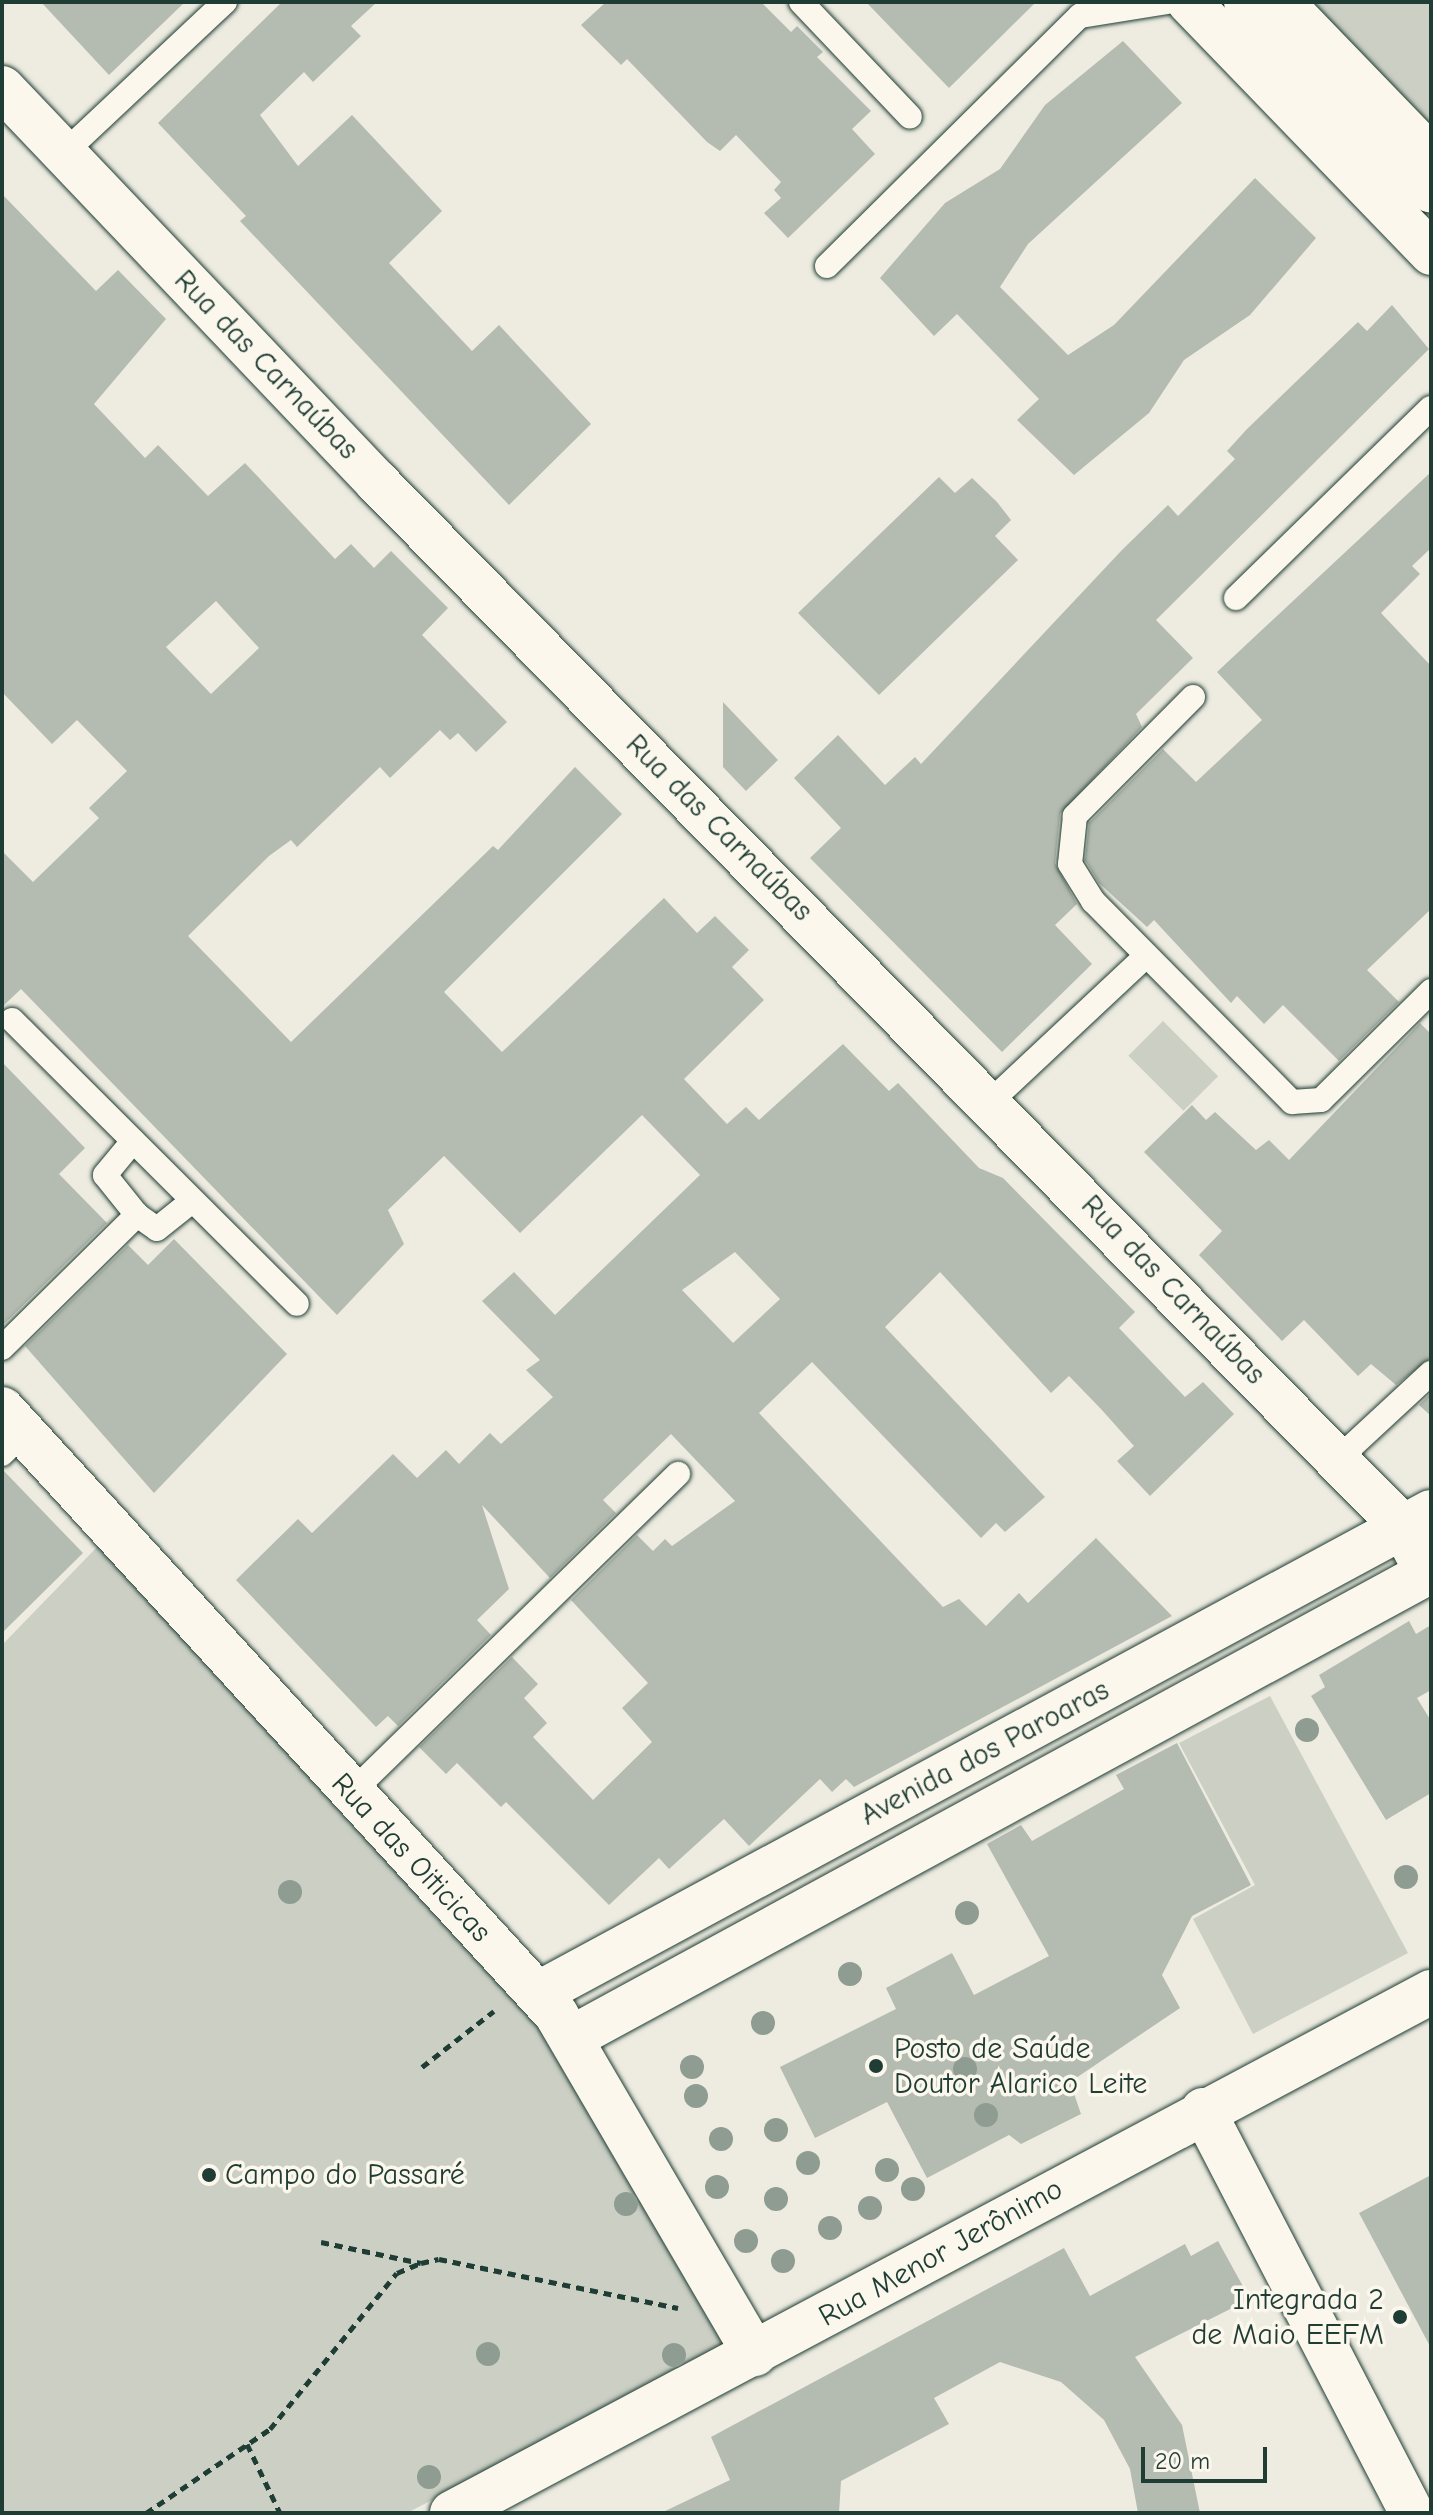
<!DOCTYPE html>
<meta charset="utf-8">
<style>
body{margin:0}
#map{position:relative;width:1433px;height:2515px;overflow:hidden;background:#eeece1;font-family:"Comic Neue",sans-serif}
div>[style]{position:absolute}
.green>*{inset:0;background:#cbcfc4;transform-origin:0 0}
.building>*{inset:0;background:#b4bbb0}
.path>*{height:5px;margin-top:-2.5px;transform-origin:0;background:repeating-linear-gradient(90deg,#1f3d34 0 8px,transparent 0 14px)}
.roads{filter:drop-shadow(0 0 2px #1f3d34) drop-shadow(0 0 2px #1f3d34)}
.service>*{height:24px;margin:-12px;padding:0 12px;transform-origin:12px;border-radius:12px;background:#fbf7ec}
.pedestrian>*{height:36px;margin:-18px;padding:0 18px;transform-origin:18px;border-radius:18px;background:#fbf7ec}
.minor>*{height:44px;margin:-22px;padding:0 22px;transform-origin:22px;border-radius:22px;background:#fbf7ec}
.trees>*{width:24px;height:24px;margin:-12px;border-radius:50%;background:#8f9c92}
.dots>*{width:22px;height:22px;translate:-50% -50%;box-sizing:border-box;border:4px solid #fbf7ec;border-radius:50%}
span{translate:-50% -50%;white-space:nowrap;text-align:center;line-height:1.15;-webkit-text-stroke:7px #fbf7ec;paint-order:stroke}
.street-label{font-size:30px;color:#1f3d34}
.poi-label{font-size:30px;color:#1f3d34}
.left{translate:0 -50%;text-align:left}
.right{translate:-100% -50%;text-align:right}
.frame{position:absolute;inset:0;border:4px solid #1f3d34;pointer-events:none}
.scale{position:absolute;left:1141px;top:2447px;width:126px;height:36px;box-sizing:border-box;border:4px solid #1f3d34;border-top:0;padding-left:10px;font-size:24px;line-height:28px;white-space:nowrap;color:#1f3d34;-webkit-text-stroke:6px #fbf7ec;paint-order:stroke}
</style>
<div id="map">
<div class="green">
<div style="clip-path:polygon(1301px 2px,1431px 2px,1431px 139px)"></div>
<div style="left:1163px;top:1021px;width:78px;height:49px;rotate:45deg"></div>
<div style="clip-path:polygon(99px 1545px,532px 2007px,733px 2343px,407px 2513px,2px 2513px,2px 1645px)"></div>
<div style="clip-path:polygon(1270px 1696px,1408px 1953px,1253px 2034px,1193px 1919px,1255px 1885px,1179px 1743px)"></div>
</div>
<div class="building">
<div style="clip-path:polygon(41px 2px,185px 2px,109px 75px)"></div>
<div style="clip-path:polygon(282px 2px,377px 2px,351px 26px,361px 36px,313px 82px,304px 72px,260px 115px,298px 166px,352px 115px,442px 211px,389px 263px,472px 351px,499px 325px,591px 424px,509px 505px,240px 221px,246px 216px,158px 123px)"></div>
<div style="clip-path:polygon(606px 2px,761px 2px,791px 32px,797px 26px,823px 52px,817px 57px,871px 111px,852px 129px,875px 154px,788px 238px,764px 213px,781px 198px,774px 190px,781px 182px,736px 135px,720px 151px,707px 142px,627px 59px,621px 65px,581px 25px)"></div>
<div style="clip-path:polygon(866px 2px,1036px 2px,949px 88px)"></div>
<div style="clip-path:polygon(1123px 41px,1182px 103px,1028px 244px,1000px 287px,1068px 355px,1114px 325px,1255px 178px,1316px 238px,1250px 315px,1184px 360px,1149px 413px,1074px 475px,1017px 420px,1039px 399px,957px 314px,934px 336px,880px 278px,945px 203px,1000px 169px,1045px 105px)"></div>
<div style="clip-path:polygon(evenodd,2px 194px,96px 291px,118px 270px,166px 319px,94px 404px,145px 458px,158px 445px,208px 496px,245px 463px,335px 559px,351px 544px,374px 568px,391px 551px,448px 608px,422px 635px,507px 722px,476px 752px,458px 733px,450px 740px,440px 730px,390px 778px,380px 767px,297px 847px,291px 840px,269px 856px,188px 936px,291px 1042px,493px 846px,498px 850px,575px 767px,622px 814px,444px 992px,502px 1052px,664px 898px,697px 933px,715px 916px,749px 950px,732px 967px,764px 1000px,684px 1079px,727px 1124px,746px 1107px,759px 1120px,843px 1044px,889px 1091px,898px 1083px,979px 1168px,1003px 1178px,1135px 1312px,1119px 1328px,1185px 1397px,1203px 1382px,1234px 1414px,1150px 1496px,1117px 1461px,1134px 1446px,1101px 1409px,1069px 1376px,1051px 1393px,940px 1272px,885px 1327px,1045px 1497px,1005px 1532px,996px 1523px,981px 1538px,812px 1362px,759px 1413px,943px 1607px,959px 1599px,986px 1626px,1019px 1593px,1028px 1603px,1096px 1538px,1172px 1616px,854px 1787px,846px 1779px,832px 1792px,820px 1779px,749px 1846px,724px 1819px,669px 1869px,659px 1858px,609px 1905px,506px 1802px,501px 1807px,457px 1763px,446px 1774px,419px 1747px,512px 1657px,538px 1684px,524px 1698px,547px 1723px,533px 1737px,593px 1800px,652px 1742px,622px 1708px,648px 1683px,571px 1600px,637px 1535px,653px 1551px,665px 1539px,672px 1546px,735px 1501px,671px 1434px,603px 1500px,616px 1513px,550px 1578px,482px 1505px,509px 1589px,477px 1620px,491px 1635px,398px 1726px,388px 1716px,376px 1727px,236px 1580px,298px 1519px,312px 1533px,393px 1454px,417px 1478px,446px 1450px,459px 1464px,490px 1433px,501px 1444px,553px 1397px,526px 1370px,540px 1360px,482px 1301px,514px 1272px,555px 1315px,700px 1175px,642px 1115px,520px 1233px,444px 1156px,388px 1210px,404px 1244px,337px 1315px,21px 989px,2px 1007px,2px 851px,33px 882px,99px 818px,89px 808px,127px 771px,77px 720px,52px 744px,2px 692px,2px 194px,216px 601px,259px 648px,211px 694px,166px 647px,216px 601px,2px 194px,735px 1252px,780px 1299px,733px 1343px,682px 1290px,735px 1252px)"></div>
<div style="clip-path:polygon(1392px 305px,1429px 349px,1156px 620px,1193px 658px,1136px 714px,1142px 727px,1060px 814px,1055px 863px,1077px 904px,1055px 925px,1092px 964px,1002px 1052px,810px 858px,841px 828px,794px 778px,838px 735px,885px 785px,915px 757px,921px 764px,1122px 550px,1168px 505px,1178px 516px,1235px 459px,1227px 451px,1247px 429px,1358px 322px,1367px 331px)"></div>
<div style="clip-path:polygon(1431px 472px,1431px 548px,1412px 566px,1420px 574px,1381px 613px,1431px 666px,1431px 909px,1367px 970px,1399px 1002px,1339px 1061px,1283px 1005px,1264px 1024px,1237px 996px,1231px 1003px,1154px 920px,1147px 927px,1099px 883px,1085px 860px,1089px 823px,1163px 749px,1196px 782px,1262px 720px,1217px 672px)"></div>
<div style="clip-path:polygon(939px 477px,955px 493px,972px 478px,997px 502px,1011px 520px,995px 536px,1018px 560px,879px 695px,798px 613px)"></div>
<div style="clip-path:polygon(723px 702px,778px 760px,746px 791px,723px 767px)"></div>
<div style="clip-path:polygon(1420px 1023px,1431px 1034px,1431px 1358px,1396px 1385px,1371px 1364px,1358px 1376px,1304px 1320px,1282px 1341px,1199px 1255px,1222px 1231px,1144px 1152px,1192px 1105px,1206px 1120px,1215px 1112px,1256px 1150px,1269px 1140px,1289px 1160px)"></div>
<div style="clip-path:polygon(2px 1062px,85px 1148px,59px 1174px,107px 1223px,4px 1324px)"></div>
<div style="clip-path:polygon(174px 1239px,287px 1354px,154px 1493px,25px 1346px,128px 1245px,148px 1265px)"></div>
<div style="clip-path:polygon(1431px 1393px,1431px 1416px,1419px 1405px)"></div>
<div style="clip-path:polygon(2px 1469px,83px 1553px,2px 1633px)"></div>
<div style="clip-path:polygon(1409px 1621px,1416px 1634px,1431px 1625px,1431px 1690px,1417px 1698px,1431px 1721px,1431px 1793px,1386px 1820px,1311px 1696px,1325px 1687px,1319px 1675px)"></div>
<div style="clip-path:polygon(1177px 1743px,1251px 1885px,1192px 1916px,1162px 1975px,1180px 2008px,1070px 2082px,1081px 2114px,1021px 2144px,1009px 2135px,927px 2178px,887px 2102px,815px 2138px,780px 2067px,896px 2009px,886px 1988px,952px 1953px,974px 1995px,1049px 1956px,987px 1844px,1021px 1825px,1032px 1841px,1124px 1789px,1116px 1775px)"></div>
<div style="clip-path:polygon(1431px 2175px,1431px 2348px,1359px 2213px)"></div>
<div style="clip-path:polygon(1218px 2241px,1250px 2299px,1135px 2357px,1182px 2425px,1200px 2513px,1138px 2513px,1130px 2469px,1104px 2420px,1061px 2382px,1000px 2362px,934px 2398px,949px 2424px,841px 2481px,839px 2513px,661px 2513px,730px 2480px,711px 2437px,1064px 2248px,1090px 2296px,1185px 2244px,1191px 2256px)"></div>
</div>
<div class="path">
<div style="left:422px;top:2067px;width:91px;rotate:-37.9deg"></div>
<div style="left:321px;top:2242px;width:102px;rotate:11.9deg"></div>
<div style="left:247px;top:2444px;width:76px;rotate:64.4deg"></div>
<div style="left:146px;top:2513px;width:150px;rotate:-34.1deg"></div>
<div style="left:270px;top:2429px;width:201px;rotate:-50.9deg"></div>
<div style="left:397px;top:2273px;width:26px;rotate:-23deg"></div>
<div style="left:421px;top:2263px;width:18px;rotate:-13deg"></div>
<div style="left:439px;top:2259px;width:244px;rotate:11.6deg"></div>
</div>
<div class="roads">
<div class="service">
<div style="left:801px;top:2px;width:158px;rotate:46.5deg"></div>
<div style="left:64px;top:153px;width:221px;rotate:-43.2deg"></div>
<div style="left:827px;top:266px;width:356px;rotate:-44.7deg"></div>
<div style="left:1080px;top:16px;width:88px;rotate:-9.1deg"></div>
<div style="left:1236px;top:598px;width:272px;rotate:-44.3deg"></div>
<div style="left:1193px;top:697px;width:168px;rotate:134.8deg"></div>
<div style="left:1075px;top:816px;width:48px;rotate:95.9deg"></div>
<div style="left:1070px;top:864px;width:44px;rotate:58.1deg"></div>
<div style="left:1093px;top:901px;width:283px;rotate:45.3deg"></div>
<div style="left:1292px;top:1102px;width:29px;rotate:-4deg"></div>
<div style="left:1321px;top:1100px;width:155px;rotate:-44.7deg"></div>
<div style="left:12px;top:1020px;width:402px;rotate:44.9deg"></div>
<div style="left:990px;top:1102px;width:214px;rotate:-43.1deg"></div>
<div style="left:137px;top:1215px;width:24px;rotate:35deg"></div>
<div style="left:157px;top:1229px;width:45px;rotate:-38.7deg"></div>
<div style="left:2px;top:1348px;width:190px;rotate:-44.6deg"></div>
<div style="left:137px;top:1215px;width:51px;rotate:-128.7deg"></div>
<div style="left:105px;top:1175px;width:44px;rotate:-50.5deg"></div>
<div style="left:2px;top:1454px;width:31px;rotate:-45deg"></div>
<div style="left:1338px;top:1459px;width:127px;rotate:-42.8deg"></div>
<div style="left:351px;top:1793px;width:457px;rotate:-44.3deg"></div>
</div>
<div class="pedestrian">
<div style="left:1287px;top:2px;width:207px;rotate:46deg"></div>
</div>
<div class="minor">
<div style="left:1189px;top:2px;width:349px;rotate:46deg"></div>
<div style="left:1246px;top:2px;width:264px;rotate:45.6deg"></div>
<div style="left:2px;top:88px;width:544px;rotate:46.42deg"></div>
<div style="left:377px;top:482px;width:1464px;rotate:45.53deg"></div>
<div style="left:1403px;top:1527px;width:52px;rotate:62.4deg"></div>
<div style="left:2px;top:1409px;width:820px;rotate:47.52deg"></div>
<div style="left:556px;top:2014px;width:394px;rotate:59.7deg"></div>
<div style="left:539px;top:1993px;width:1013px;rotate:-28.34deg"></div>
<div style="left:573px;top:2037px;width:976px;rotate:-28.51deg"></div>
<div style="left:1203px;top:2110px;width:454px;rotate:62.6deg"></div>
<div style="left:452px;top:2513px;width:1109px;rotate:-28.02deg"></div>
</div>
</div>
<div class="trees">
<div style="left:1307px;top:1730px"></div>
<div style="left:1406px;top:1877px"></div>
<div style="left:290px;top:1892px"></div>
<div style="left:967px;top:1913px"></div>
<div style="left:850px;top:1974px"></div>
<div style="left:763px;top:2023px"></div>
<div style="left:692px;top:2067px"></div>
<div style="left:965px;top:2069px"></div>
<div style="left:696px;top:2096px"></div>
<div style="left:986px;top:2115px"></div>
<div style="left:776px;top:2130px"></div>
<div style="left:721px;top:2139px"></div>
<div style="left:808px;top:2163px"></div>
<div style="left:887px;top:2170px"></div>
<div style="left:717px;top:2187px"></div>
<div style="left:913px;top:2189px"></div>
<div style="left:776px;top:2199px"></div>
<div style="left:626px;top:2204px"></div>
<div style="left:870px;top:2208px"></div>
<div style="left:830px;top:2228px"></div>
<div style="left:746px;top:2241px"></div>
<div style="left:783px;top:2261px"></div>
<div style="left:488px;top:2354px"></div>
<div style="left:674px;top:2355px"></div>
<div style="left:429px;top:2477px"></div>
</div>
<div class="dots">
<div style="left:876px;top:2066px;background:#1f3d34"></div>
<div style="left:209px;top:2175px;background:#1f3d34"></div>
<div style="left:1400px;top:2317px;background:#1f3d34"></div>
</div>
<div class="street-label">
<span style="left:266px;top:365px;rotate:46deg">Rua das Carnaúbas</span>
<span style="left:719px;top:828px;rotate:45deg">Rua das Carnaúbas</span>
<span style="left:1173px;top:1290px;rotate:46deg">Rua das Carnaúbas</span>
<span style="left:985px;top:1753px;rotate:-28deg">Avenida dos Paroaras</span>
<span style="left:411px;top:1858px;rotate:47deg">Rua das Oiticicas</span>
<span style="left:941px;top:2253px;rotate:-29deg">Rua Menor Jerônimo</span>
</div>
<div class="poi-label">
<span class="left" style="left:894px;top:2066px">Posto de Saúde<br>Doutor Alarico Leite</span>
<span class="left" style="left:225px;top:2175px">Campo do Passaré</span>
<span class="right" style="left:1384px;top:2317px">Integrada 2<br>de Maio EEFM</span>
</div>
<div class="frame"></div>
<div class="scale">20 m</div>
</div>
